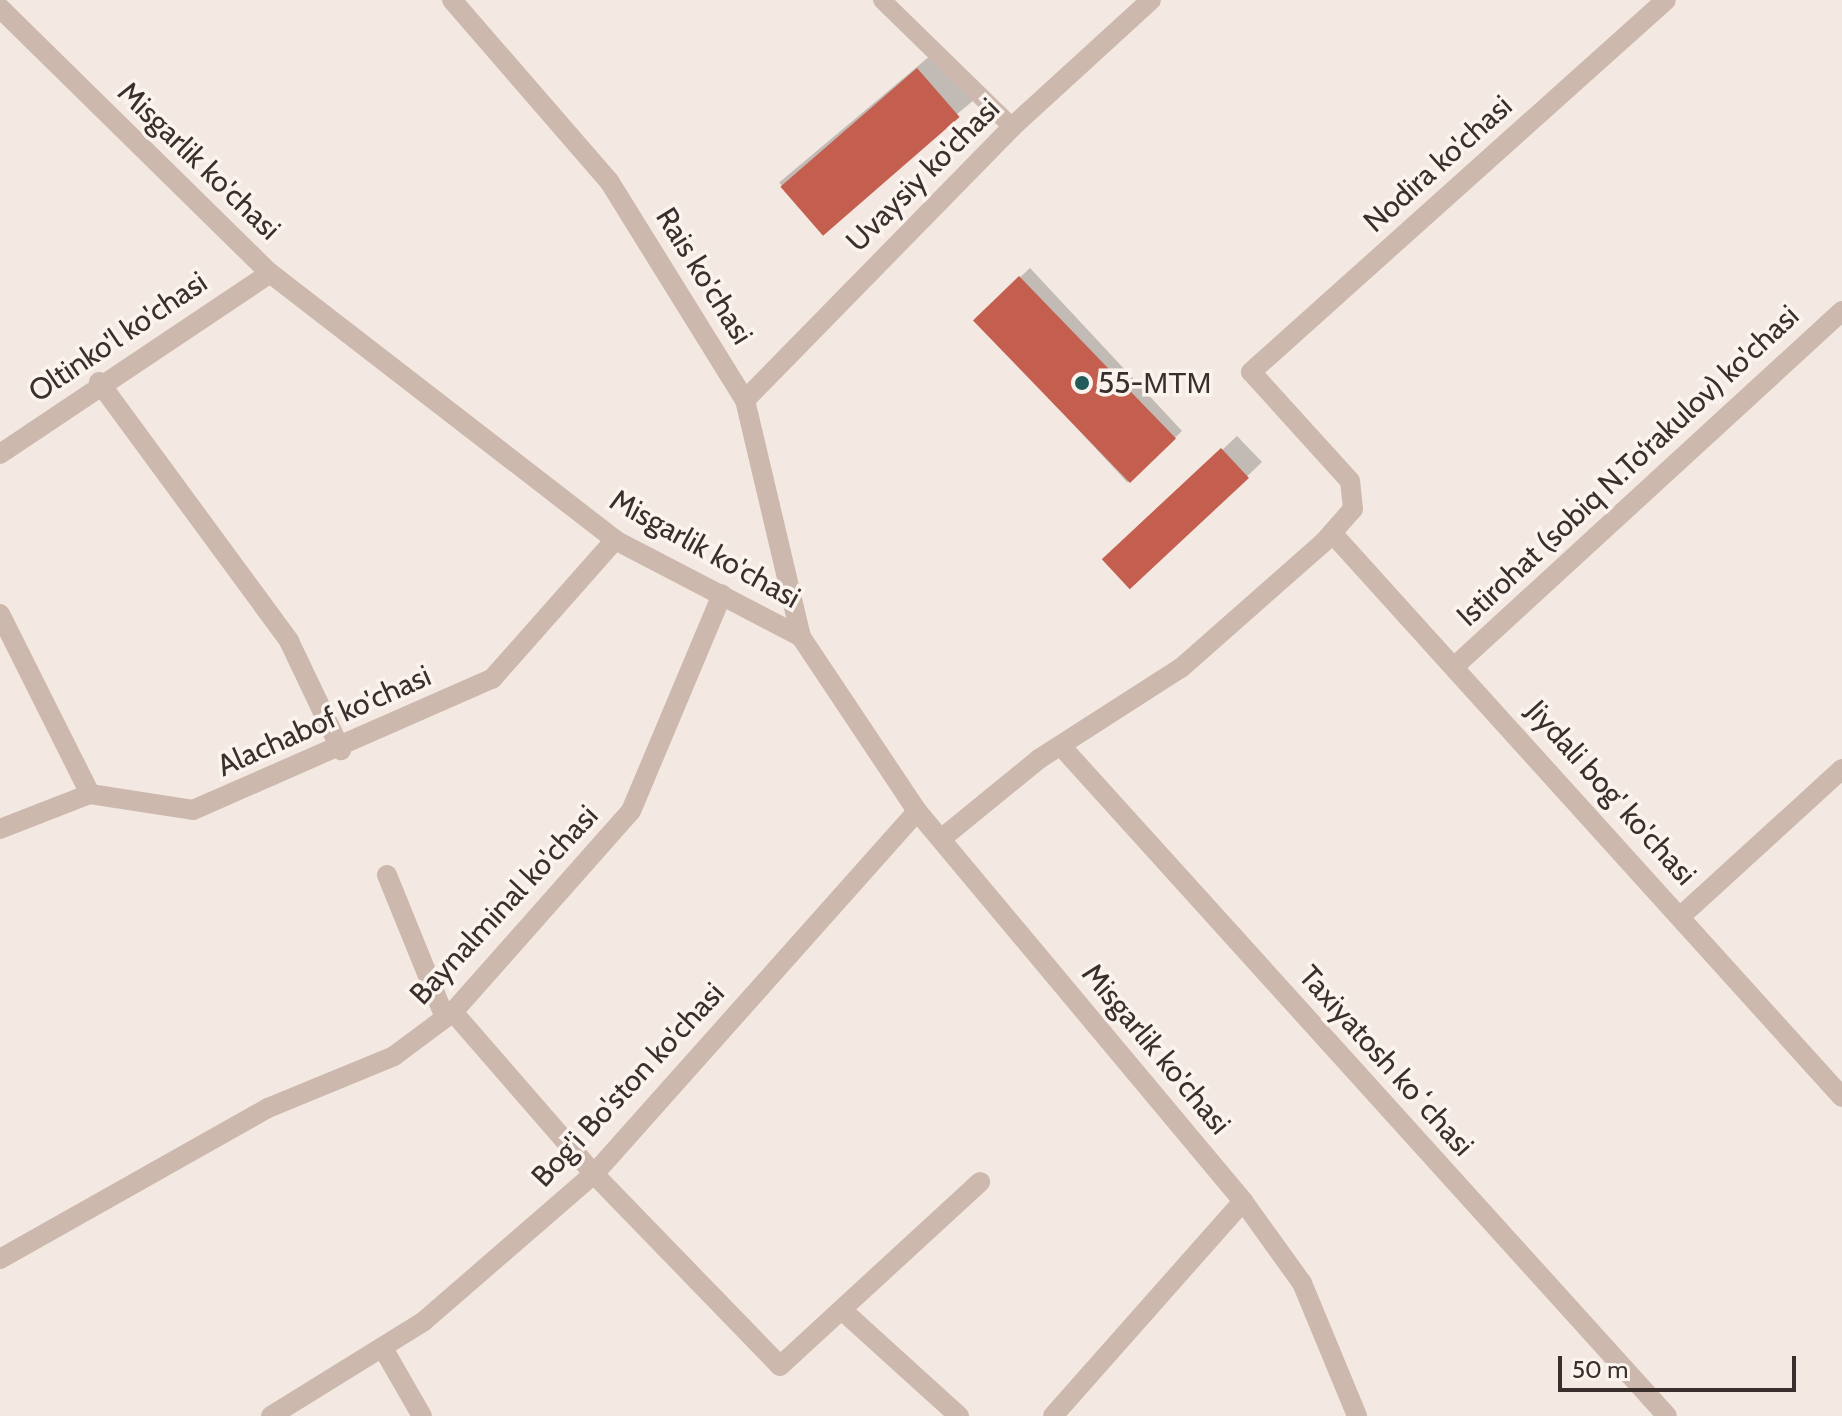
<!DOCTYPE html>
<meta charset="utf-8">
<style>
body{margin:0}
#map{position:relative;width:1842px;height:1416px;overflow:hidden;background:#f3e9e2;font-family:Cabin,sans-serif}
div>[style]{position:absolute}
.shadow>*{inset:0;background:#0003;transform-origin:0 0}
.building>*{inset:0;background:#c45f4f;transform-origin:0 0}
.lane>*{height:18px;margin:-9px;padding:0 9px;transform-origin:9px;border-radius:9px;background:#ccb8ad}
.street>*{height:20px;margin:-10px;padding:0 10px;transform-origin:10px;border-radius:10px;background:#ccb8ad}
.dots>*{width:22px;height:22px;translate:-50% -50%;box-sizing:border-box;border:4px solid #fbf4ee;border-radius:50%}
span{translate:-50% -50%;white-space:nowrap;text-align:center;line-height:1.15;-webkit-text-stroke:7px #fbf4ee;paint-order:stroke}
.street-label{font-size:30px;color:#3a2f2c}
.poi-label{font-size:30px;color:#3a2f2c}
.left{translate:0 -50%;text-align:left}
.scale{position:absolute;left:1558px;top:1356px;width:238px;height:36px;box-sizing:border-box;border:4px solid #3a2f2c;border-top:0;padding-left:10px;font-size:24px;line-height:28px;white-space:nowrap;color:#3a2f2c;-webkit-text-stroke:6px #fbf4ee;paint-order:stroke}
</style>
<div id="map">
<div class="shadow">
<div style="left:937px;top:50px;width:62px;height:206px;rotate:50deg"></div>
<div style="left:1030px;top:268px;width:223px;height:75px;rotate:47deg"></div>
<div style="clip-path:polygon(1237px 436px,1262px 462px,1132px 587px,1120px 546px)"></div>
</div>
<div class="building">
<div style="left:917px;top:68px;width:65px;height:181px;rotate:49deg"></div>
<div style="left:1019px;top:276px;width:226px;height:64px;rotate:46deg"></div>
<div style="left:1221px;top:448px;width:41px;height:163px;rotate:47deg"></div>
</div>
<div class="lane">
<div style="left:882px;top:0;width:182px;rotate:44.3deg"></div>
</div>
<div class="street">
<div style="left:452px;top:0;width:240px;rotate:49.1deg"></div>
<div style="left:609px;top:181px;width:258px;rotate:58.2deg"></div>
<div style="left:745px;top:400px;width:244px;rotate:76.7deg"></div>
<div style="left:0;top:8px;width:378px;rotate:44.5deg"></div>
<div style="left:270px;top:273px;width:436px;rotate:37.7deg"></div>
<div style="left:615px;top:540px;width:210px;rotate:27.5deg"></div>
<div style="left:801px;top:637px;width:209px;rotate:56.3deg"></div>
<div style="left:917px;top:811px;width:508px;rotate:50.11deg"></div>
<div style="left:1243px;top:1201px;width:101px;rotate:54.3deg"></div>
<div style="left:1302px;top:1283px;width:144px;rotate:67.5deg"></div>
<div style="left:99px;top:382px;width:321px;rotate:53.7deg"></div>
<div style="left:289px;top:641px;width:121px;rotate:64.5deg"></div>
<div style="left:745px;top:400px;width:382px;rotate:-45.6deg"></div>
<div style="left:1012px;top:127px;width:188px;rotate:-42.4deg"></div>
<div style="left:0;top:454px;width:325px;rotate:-33.8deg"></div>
<div style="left:1332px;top:533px;width:760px;rotate:47.88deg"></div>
<div style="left:0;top:614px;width:201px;rotate:63.4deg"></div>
<div style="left:1455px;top:666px;width:525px;rotate:-42.53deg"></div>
<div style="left:1061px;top:746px;width:903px;rotate:47.87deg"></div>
<div style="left:0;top:829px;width:97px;rotate:-21.3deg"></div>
<div style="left:90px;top:794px;width:104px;rotate:8.8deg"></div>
<div style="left:193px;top:810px;width:326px;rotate:-23.7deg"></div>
<div style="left:492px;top:679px;width:186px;rotate:-48.5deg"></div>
<div style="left:941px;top:839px;width:127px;rotate:-39.2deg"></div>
<div style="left:1039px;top:759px;width:169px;rotate:-32.7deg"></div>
<div style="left:1181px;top:668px;width:189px;rotate:-41.4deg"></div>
<div style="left:1323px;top:543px;width:45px;rotate:-48.6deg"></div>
<div style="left:1353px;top:509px;width:28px;rotate:-96deg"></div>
<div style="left:1350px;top:481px;width:147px;rotate:-132.2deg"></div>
<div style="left:1251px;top:372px;width:557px;rotate:-41.87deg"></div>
<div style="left:387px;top:875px;width:154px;rotate:67.9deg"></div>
<div style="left:1681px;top:916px;width:218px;rotate:-42.4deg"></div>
<div style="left:453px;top:1012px;width:215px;rotate:49deg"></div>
<div style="left:594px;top:1174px;width:267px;rotate:45.9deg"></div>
<div style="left:780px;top:1366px;width:272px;rotate:-42.6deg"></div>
<div style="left:0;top:1259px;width:308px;rotate:-29.4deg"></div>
<div style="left:268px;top:1108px;width:136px;rotate:-22.4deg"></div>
<div style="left:394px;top:1056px;width:74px;rotate:-36.7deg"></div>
<div style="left:453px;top:1012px;width:268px;rotate:-48.5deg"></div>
<div style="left:631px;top:811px;width:235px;rotate:-67.2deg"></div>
<div style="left:842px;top:1310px;width:158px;rotate:42.2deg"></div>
<div style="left:384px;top:1350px;width:76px;rotate:60.1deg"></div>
<div style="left:271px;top:1416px;width:180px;rotate:-31.8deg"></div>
<div style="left:424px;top:1321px;width:225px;rotate:-40.9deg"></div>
<div style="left:594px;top:1174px;width:486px;rotate:-48.3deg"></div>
<div style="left:1053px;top:1416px;width:287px;rotate:-48.5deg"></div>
</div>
<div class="dots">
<div style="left:1082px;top:383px;background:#215c5a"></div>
</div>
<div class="street-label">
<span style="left:199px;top:161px;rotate:44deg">Misgarlik ko'chasi</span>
<span style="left:1438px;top:164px;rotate:-42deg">Nodira ko'chasi</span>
<span style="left:923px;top:175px;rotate:-45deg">Uvaysiy ko'chasi</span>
<span style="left:704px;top:276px;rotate:58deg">Rais ko'chasi</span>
<span style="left:118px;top:337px;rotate:-34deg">Oltinko'l ko'chasi</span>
<span style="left:1628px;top:466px;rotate:-43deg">Istirohat (sobiq N.To‘rakulov) ko'chasi</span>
<span style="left:705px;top:549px;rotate:29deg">Misgarlik ko'chasi</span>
<span style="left:324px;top:721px;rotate:-24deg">Alachabof ko'chasi</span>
<span style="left:1611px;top:793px;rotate:48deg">Jiydali bog' ko'chasi</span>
<span style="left:504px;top:905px;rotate:-47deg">Baynalminal ko'chasi</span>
<span style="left:1156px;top:1049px;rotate:50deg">Misgarlik ko'chasi</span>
<span style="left:1386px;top:1061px;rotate:48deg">Taxiyatosh koʻchasi</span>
<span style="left:628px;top:1085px;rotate:-47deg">Bog'i Bo'ston ko'chasi</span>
</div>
<div class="poi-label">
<span class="left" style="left:1098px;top:383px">55-МТМ</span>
</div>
<div class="scale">50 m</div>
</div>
